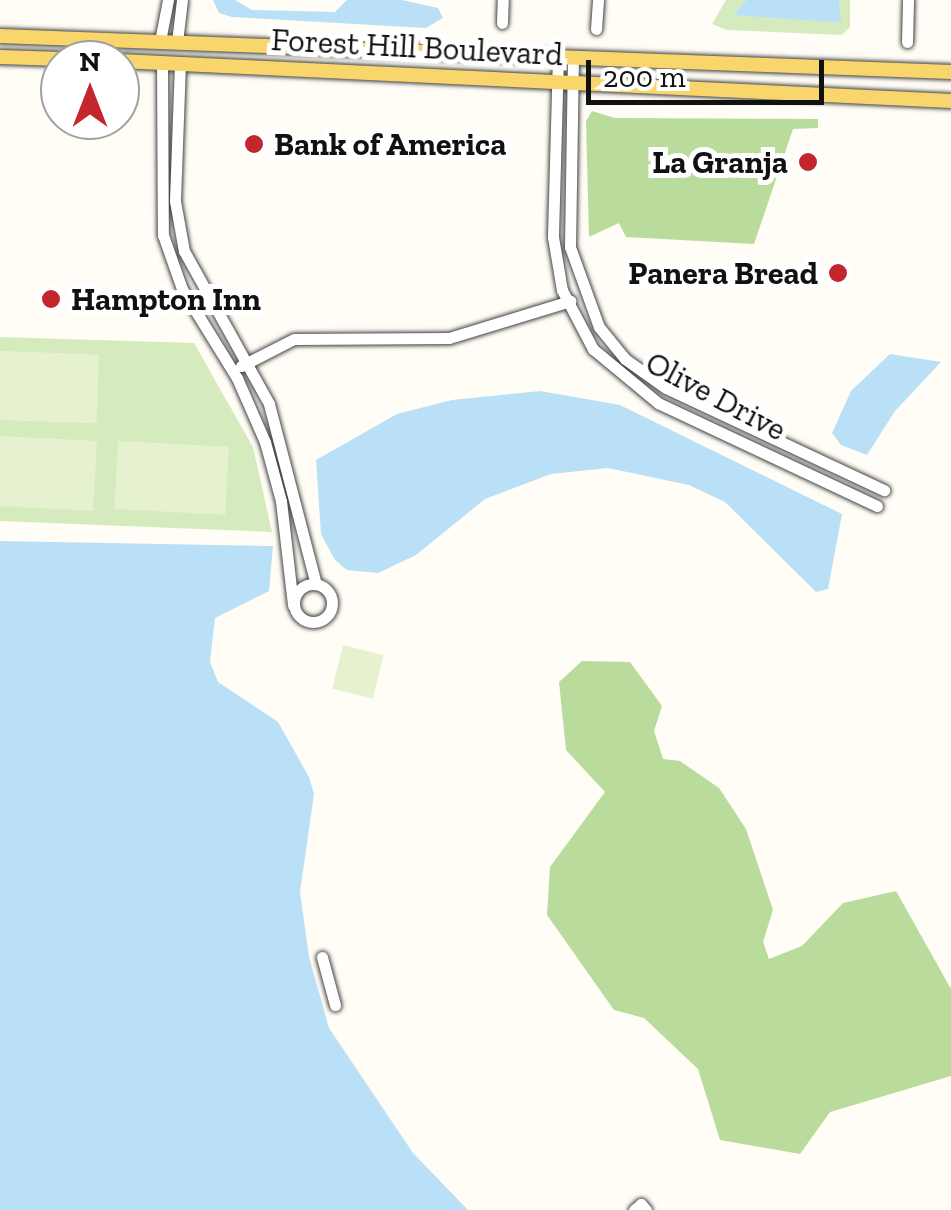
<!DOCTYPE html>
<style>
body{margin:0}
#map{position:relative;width:951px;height:1210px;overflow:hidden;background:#fffdf5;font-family:"Zilla Slab",serif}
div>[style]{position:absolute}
.green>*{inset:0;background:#d5ebbd}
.forest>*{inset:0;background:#b9dc9c}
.pitch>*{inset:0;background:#e6f2cf;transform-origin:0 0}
.water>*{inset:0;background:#b9e0f7}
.roads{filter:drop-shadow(0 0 2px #444) drop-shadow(0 0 2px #444)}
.minor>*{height:11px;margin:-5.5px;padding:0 5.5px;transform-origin:5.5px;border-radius:5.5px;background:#fff}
.minor>.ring{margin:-5.5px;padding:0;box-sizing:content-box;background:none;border:11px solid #fff;border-radius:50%}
.major>*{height:14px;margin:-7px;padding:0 7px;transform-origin:7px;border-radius:7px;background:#f9d66b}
.dots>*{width:28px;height:28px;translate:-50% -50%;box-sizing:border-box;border:5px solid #fff;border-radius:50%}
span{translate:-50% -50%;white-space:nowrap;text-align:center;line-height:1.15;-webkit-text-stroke:10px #fff;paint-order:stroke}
.street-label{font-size:32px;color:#111}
.poi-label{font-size:32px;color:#111;font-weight:700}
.left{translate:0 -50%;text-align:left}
.right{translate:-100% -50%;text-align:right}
.north{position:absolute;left:40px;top:40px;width:100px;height:100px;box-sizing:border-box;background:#fff;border:2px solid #a0a0a0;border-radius:50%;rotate:0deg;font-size:28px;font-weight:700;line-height:40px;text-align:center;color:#111}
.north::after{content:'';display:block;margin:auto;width:35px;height:45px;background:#c4262e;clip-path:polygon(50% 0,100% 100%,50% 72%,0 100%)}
.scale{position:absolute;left:586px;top:60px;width:238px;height:45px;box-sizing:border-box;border:5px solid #111;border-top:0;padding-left:12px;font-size:30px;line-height:35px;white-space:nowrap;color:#111;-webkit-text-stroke:8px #fff;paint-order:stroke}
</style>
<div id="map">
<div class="green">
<div style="clip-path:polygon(726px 0,746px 0,735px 14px,840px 23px,839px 0,850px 0,850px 27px,842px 35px,727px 30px,712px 24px)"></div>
<div style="clip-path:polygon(0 337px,194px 343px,253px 447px,272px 532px,0 521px)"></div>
</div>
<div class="forest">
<div style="clip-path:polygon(592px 111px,615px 118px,818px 119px,818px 128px,793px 129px,754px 244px,626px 237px,619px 223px,589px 237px,586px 121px)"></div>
<div style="clip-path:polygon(582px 661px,630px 662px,662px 706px,654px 731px,663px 759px,680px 761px,719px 788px,746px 829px,773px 910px,763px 942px,769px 959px,802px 946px,843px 903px,896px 891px,951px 989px,951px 1076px,830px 1112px,800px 1154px,720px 1140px,698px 1069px,644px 1018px,614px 1010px,547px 915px,550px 867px,605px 792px,566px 750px,559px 682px)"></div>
</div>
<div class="pitch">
<div style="left:0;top:351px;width:99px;height:69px;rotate:2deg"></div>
<div style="left:0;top:436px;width:97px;height:70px;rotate:3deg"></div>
<div style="left:118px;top:441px;width:111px;height:68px;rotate:3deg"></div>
<div style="left:343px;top:645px;width:42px;height:45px;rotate:14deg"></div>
</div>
<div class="water">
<div style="clip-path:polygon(213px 0,235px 0,252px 10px,335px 12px,347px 0,402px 0,438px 8px,443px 18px,426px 28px,232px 17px,219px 13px)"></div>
<div style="clip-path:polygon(746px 0,839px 0,841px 23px,734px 15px)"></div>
<div style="clip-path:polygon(890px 354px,941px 362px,895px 411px,867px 455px,841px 445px,832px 433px,851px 391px)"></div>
<div style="clip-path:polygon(540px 391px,620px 405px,842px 514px,828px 589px,816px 592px,725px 502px,689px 485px,608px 468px,551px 474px,485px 499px,416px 555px,378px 573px,347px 570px,335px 560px,321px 534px,316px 460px,397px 414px,452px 400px)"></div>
<div style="clip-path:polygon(0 541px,273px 546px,269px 591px,215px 618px,210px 662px,218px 682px,278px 722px,309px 777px,314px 794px,300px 892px,309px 957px,329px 1028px,413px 1153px,468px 1210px,0 1210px)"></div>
</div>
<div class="roads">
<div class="minor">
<div style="left:502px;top:23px;width:23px;rotate:-88deg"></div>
<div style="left:596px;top:29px;width:29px;rotate:-86deg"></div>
<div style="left:160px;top:41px;width:42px;rotate:-79deg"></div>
<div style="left:177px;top:42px;width:42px;rotate:-83.2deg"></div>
<div style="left:907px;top:42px;width:42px;rotate:-88.6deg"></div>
<div style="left:558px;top:56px;width:181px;rotate:91.6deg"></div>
<div style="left:553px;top:237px;width:54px;rotate:80.4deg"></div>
<div style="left:562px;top:290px;width:67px;rotate:62.3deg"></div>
<div style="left:593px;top:349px;width:85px;rotate:39.7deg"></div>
<div style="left:658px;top:403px;width:242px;rotate:25.2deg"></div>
<div style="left:573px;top:56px;width:191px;rotate:90.9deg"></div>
<div style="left:570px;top:247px;width:85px;rotate:70.1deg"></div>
<div style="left:599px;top:327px;width:41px;rotate:50.9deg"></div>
<div style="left:625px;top:359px;width:50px;rotate:35.3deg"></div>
<div style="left:666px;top:388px;width:241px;rotate:25.1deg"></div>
<div style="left:162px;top:63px;width:172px;rotate:89.7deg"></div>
<div style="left:163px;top:235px;width:57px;rotate:70.6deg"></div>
<div style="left:182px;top:289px;width:105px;rotate:58.3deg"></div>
<div style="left:237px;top:378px;width:70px;rotate:66.4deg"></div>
<div style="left:265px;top:442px;width:61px;rotate:74.8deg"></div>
<div style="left:281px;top:501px;width:105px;rotate:83.4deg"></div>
<div style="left:180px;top:63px;width:138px;rotate:92.1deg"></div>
<div style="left:175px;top:201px;width:51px;rotate:79.8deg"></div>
<div style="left:184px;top:251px;width:175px;rotate:60.9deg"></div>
<div style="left:269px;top:404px;width:186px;rotate:75.4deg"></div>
<div style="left:241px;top:366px;width:59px;rotate:-27deg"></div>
<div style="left:294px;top:339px;width:155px;rotate:-0.4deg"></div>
<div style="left:449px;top:338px;width:127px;rotate:-17deg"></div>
<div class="ring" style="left:294px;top:584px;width:27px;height:27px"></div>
<div style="left:322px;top:957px;width:50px;rotate:74.8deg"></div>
<div style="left:634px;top:1210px;width:9px;rotate:-41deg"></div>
<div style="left:641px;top:1204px;width:8px;rotate:50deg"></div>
</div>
<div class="major">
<div style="left:0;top:36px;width:952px;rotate:2.17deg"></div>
<div style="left:0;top:57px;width:92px;rotate:1.9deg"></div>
<div style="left:120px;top:61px;width:832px;rotate:2.76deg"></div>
</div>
</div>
<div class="dots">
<div style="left:254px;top:144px;background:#c4262e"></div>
<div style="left:808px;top:162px;background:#c4262e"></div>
<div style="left:838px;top:273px;background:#c4262e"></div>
<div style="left:51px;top:299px;background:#c4262e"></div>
</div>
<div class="street-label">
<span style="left:417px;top:47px;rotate:3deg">Forest Hill Boulevard</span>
<span style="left:716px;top:396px;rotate:28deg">Olive Drive</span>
</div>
<div class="poi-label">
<span class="left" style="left:274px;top:144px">Bank of America</span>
<span class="right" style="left:788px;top:162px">La Granja</span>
<span class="right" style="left:818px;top:273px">Panera Bread</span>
<span class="left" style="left:71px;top:299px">Hampton Inn</span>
</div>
<div class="north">N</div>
<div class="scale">200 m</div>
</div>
